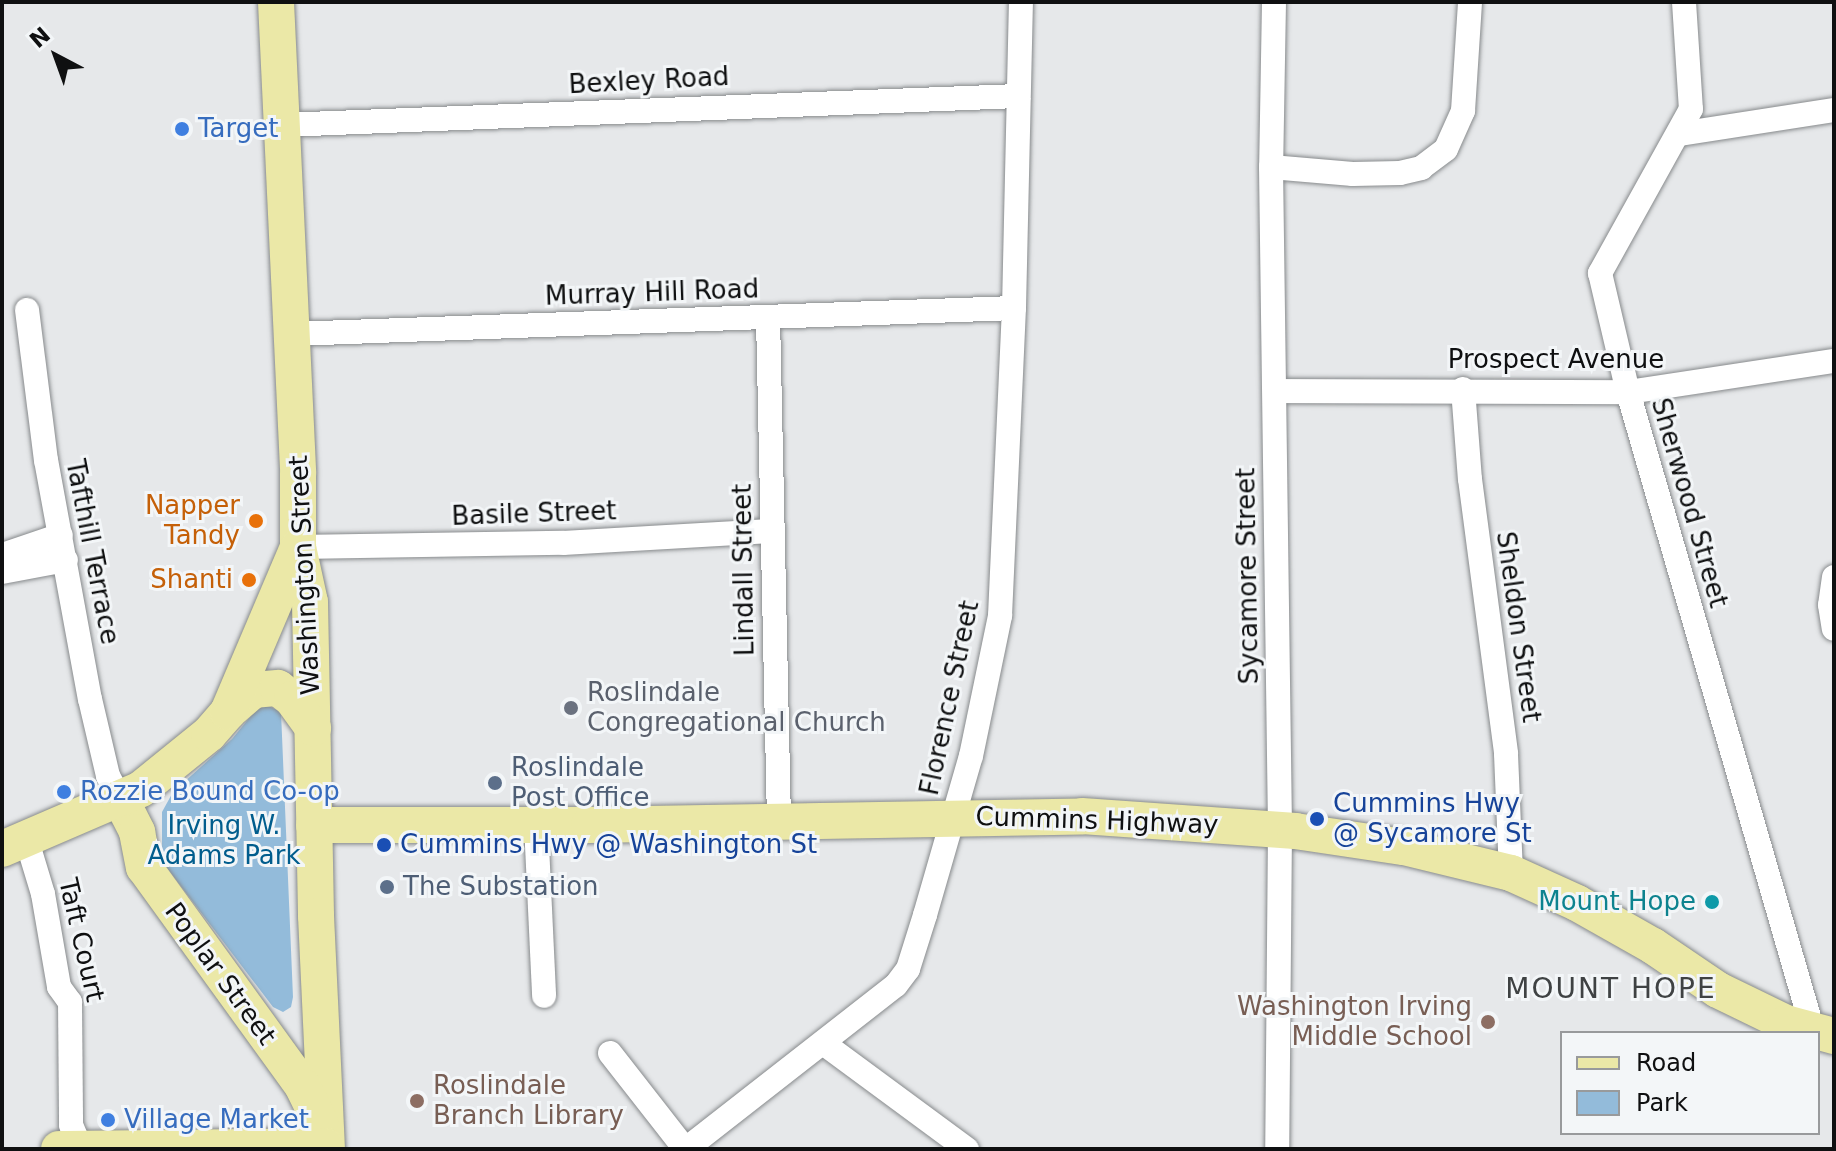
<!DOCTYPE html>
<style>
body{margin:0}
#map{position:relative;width:1836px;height:1151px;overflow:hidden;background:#e6e8ea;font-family:"DejaVu Sans",sans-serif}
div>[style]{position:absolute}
.green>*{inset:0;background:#93bbda}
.roads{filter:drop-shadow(0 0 2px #878a8c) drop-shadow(0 0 2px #878a8c)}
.minor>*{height:24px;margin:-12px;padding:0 12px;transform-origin:12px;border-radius:12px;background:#fff}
.primary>*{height:36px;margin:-18px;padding:0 18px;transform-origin:18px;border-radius:18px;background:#ebe8a7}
.dots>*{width:22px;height:22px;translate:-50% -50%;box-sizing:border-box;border:4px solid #f3f6f8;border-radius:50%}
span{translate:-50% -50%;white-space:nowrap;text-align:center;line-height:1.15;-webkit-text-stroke:6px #f3f6f8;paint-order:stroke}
.street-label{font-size:26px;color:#0f1011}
.shop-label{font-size:26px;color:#366cbe}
.left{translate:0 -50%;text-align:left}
.food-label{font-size:26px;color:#c56008}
.right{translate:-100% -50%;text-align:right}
.worship-label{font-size:26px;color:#5b616d}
.service-label{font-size:26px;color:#4e5e75}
.transit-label{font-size:26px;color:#164399}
.park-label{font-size:26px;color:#015d8d}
.culture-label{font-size:26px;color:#0d838f}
.education-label{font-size:26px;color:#785e54}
.neighbourhood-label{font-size:28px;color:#3f4243;letter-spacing:2px}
.frame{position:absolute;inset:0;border:4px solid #0f1011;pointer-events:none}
.legend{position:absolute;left:1560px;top:1031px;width:260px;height:104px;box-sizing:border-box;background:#f3f6f8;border:2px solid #989a9c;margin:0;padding:10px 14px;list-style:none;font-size:24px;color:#0f1011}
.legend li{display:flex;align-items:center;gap:16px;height:40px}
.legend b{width:40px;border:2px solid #989a9c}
.north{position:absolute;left:16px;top:16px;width:80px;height:80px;-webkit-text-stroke:6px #f3f6f8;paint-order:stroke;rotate:319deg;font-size:22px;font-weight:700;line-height:32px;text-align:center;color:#0f1011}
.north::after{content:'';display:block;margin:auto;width:28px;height:36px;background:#0f1011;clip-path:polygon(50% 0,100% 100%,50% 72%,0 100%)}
</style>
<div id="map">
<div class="green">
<div style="clip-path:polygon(266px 705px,281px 712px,293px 997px,291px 1007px,283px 1012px,273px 1007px,164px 864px,162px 849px,162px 812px,173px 792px,232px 739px,255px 711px)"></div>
</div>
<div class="roads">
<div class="minor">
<div style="left:1274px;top:2px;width:165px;rotate:91deg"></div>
<div style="left:1271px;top:167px;width:662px;rotate:89.22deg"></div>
<div style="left:1280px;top:829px;width:320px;rotate:90.5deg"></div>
<div style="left:1684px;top:2px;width:107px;rotate:86.3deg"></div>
<div style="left:1691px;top:109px;width:188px;rotate:119deg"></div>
<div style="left:1600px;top:273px;width:122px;rotate:76.8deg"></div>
<div style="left:1628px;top:392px;width:665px;rotate:73.85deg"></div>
<div style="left:283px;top:125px;width:736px;rotate:-2.26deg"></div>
<div style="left:1679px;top:134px;width:157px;rotate:-8.8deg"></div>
<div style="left:1271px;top:167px;width:82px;rotate:4.9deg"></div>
<div style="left:1353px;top:174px;width:47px;rotate:-1.2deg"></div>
<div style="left:1400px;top:173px;width:22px;rotate:-13deg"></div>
<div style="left:1421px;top:168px;width:31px;rotate:-37deg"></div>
<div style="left:1446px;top:149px;width:42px;rotate:-65.9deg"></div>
<div style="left:1463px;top:111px;width:109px;rotate:-86.3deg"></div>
<div style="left:27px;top:310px;width:151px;rotate:82.8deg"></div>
<div style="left:46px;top:460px;width:243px;rotate:79.6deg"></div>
<div style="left:90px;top:699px;width:79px;rotate:76.8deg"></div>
<div style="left:108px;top:776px;width:27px;rotate:62deg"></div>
<div style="left:768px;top:317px;width:504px;rotate:88.75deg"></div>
<div style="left:292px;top:334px;width:722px;rotate:-2.06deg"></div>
<div style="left:1463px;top:389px;width:90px;rotate:85.6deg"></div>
<div style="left:1470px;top:479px;width:277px;rotate:82.5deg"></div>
<div style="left:1506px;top:754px;width:119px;rotate:87.6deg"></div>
<div style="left:1276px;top:391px;width:352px;rotate:0.2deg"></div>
<div style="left:1628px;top:392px;width:208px;rotate:-8.6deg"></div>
<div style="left:298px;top:547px;width:265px;rotate:-0.9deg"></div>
<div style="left:563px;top:543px;width:208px;rotate:-3.3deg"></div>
<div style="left:2px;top:555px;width:62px;rotate:-18.7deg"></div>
<div style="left:2px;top:572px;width:65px;rotate:-10.6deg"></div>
<div style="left:1834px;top:577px;width:28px;rotate:98deg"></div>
<div style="left:1830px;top:605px;width:24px;rotate:81deg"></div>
<div style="left:536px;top:824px;width:172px;rotate:87.3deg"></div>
<div style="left:27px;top:841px;width:55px;rotate:73.2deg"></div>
<div style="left:43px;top:894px;width:94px;rotate:80.2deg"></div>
<div style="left:59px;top:987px;width:19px;rotate:54deg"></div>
<div style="left:70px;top:1002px;width:123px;rotate:89.5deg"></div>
<div style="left:71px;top:1125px;width:26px;rotate:67deg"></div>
<div style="left:823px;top:1043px;width:179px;rotate:36.4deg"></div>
<div style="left:610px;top:1053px;width:122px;rotate:52deg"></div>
<div style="left:686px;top:1149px;width:266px;rotate:-38deg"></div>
<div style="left:896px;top:985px;width:20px;rotate:-53deg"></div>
<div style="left:908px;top:969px;width:57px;rotate:-72.5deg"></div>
<div style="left:925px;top:915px;width:166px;rotate:-73.9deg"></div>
<div style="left:971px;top:756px;width:143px;rotate:-78.3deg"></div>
<div style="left:1000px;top:616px;width:308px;rotate:-87.4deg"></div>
<div style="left:1014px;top:308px;width:306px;rotate:-88.7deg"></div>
</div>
<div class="primary">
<div style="left:276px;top:2px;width:472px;rotate:87.3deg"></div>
<div style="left:298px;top:473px;width:74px;rotate:90deg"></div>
<div style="left:298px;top:547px;width:56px;rotate:77.7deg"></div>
<div style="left:310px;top:602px;width:314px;rotate:88.9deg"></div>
<div style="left:316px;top:916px;width:233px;rotate:87.3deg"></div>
<div style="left:228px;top:712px;width:33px;rotate:-41deg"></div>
<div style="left:253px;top:690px;width:25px;rotate:-5deg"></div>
<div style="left:278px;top:688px;width:18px;rotate:38deg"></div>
<div style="left:292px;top:699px;width:36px;rotate:54deg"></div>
<div style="left:121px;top:800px;width:36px;rotate:63deg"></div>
<div style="left:137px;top:832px;width:36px;rotate:79deg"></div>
<div style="left:144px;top:867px;width:271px;rotate:54.1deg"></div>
<div style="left:303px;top:1087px;width:39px;rotate:64deg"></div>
<div style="left:314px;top:825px;width:275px"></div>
<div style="left:589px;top:825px;width:493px;rotate:-1deg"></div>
<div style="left:1082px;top:816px;width:214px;rotate:4deg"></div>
<div style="left:1295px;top:831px;width:110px;rotate:8.4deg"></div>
<div style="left:1404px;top:847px;width:110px;rotate:13.7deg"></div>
<div style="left:1511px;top:873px;width:72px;rotate:24.4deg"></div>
<div style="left:1577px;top:903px;width:87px;rotate:29.5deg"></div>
<div style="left:1653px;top:946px;width:78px;rotate:34.1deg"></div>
<div style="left:1718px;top:990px;width:76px;rotate:25.9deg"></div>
<div style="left:1786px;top:1023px;width:50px;rotate:15.2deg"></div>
<div style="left:2px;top:849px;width:151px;rotate:-23.3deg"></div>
<div style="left:141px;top:789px;width:87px;rotate:-39deg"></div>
<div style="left:209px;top:734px;width:29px;rotate:-49deg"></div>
<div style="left:228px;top:712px;width:179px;rotate:-67deg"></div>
<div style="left:59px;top:1149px;width:267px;rotate:-0.6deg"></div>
</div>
</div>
<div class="dots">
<div style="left:182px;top:129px;background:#3f7fe0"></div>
<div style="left:256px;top:521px;background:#e8710a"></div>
<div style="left:249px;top:580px;background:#e8710a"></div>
<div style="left:571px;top:708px;background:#6b7280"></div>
<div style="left:495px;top:783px;background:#5c6f8a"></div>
<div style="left:64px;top:792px;background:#3f7fe0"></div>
<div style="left:1317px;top:819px;background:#1a4fb4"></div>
<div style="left:384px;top:845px;background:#1a4fb4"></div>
<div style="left:387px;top:887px;background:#5c6f8a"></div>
<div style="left:1712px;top:902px;background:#0f9aa8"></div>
<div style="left:1488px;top:1022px;background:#8d6e63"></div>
<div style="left:417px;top:1101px;background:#8d6e63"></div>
<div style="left:108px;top:1120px;background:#3f7fe0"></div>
</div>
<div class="street-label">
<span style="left:649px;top:81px;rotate:-3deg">Bexley Road</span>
<span style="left:652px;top:293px;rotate:-2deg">Murray Hill Road</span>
<span style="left:1556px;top:360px">Prospect Avenue</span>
<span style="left:1689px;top:503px;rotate:74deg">Sherwood Street</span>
<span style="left:534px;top:514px;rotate:-2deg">Basile Street</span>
<span style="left:92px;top:552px;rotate:79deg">Tafthill Terrace</span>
<span style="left:744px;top:570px;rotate:-91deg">Lindall Street</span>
<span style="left:305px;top:575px;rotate:-93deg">Washington Street</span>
<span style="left:1248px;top:576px;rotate:-91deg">Sycamore Street</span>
<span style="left:1518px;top:627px;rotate:82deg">Sheldon Street</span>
<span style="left:950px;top:698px;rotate:-78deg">Florence Street</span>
<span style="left:1097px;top:821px;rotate:2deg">Cummins Highway</span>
<span style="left:81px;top:940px;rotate:77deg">Taft Court</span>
<span style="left:220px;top:974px;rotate:54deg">Poplar Street</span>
</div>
<div class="shop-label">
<span class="left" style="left:198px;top:129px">Target</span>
<span class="left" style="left:80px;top:792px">Rozzie Bound Co-op</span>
<span class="left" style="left:124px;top:1120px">Village Market</span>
</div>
<div class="food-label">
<span class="right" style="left:240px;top:521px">Napper<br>Tandy</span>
<span class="right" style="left:233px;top:580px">Shanti</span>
</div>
<div class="worship-label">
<span class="left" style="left:587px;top:708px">Roslindale<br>Congregational Church</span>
</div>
<div class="service-label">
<span class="left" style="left:511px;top:783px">Roslindale<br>Post Office</span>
<span class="left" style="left:403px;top:887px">The Substation</span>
</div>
<div class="transit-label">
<span class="left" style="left:1333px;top:819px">Cummins Hwy<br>@ Sycamore St</span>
<span class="left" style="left:400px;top:845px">Cummins Hwy @ Washington St</span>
</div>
<div class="park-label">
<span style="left:224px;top:841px">Irving W.<br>Adams Park</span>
</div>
<div class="culture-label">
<span class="right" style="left:1696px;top:902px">Mount Hope</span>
</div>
<div class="education-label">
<span class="right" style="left:1472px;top:1022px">Washington Irving<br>Middle School</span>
<span class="left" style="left:433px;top:1101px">Roslindale<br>Branch Library</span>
</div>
<div class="neighbourhood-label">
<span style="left:1611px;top:989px">MOUNT HOPE</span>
</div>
<div class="frame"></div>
<ul class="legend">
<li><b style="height:10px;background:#ebe8a7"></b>Road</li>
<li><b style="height:22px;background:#93bbda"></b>Park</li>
</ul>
<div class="north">N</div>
</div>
